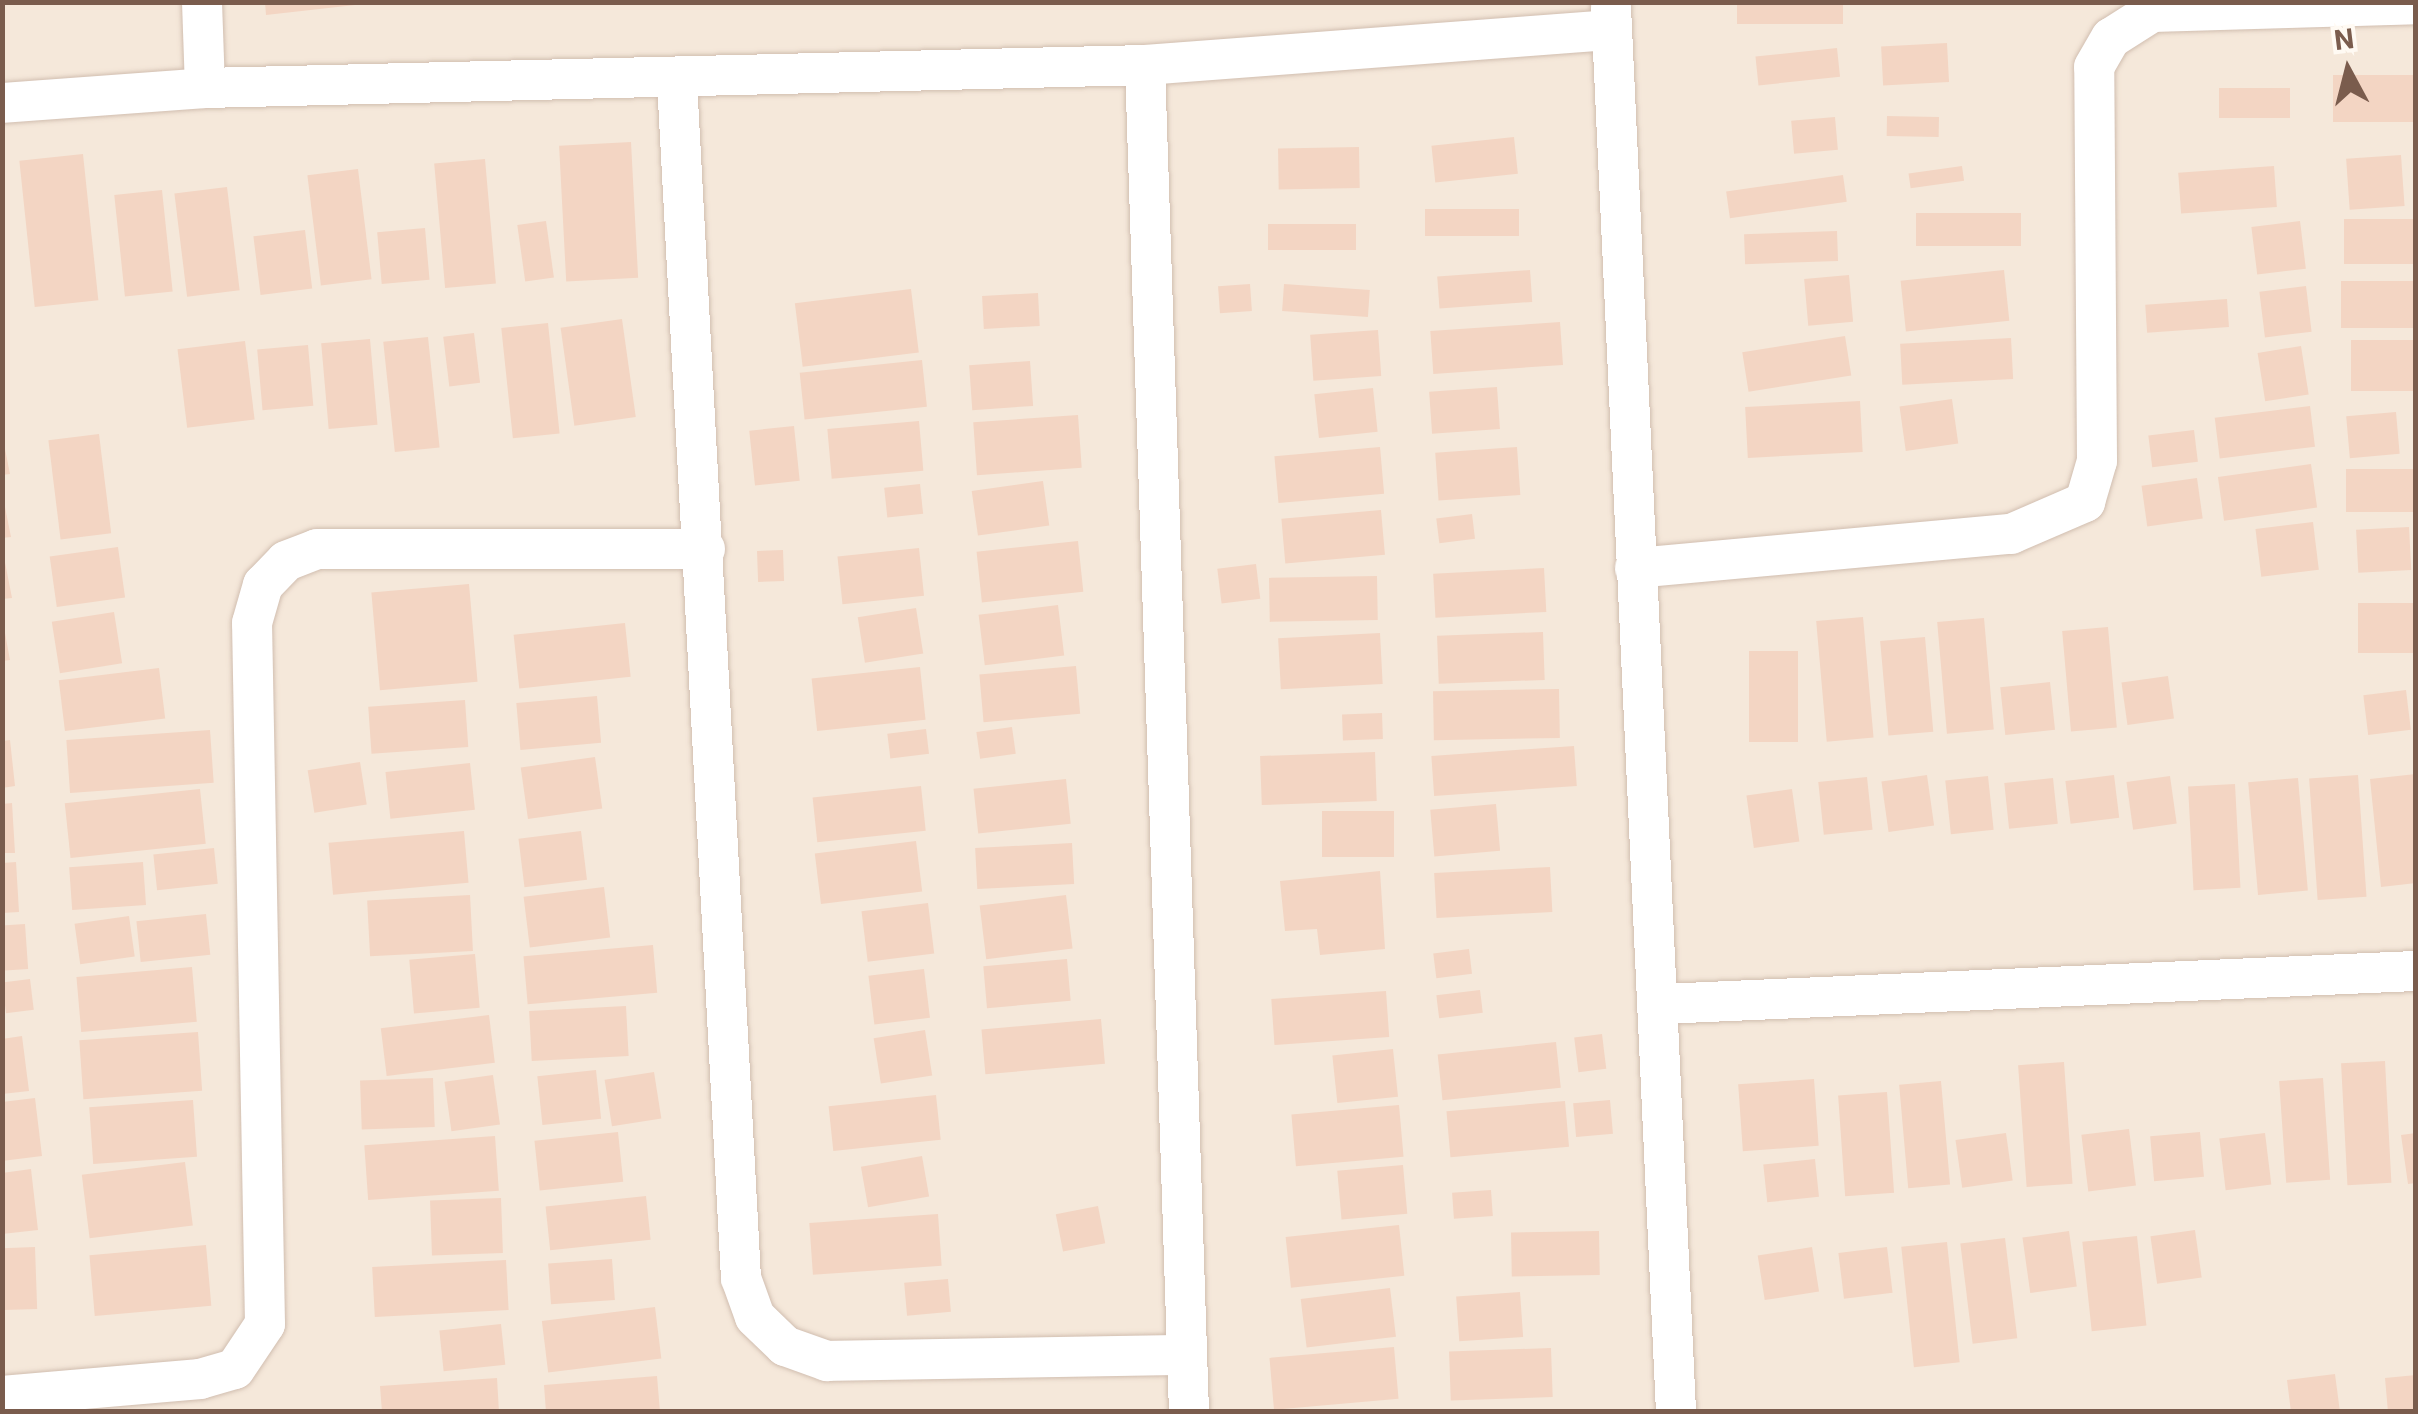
<!DOCTYPE html>
<style>
body{margin:0}
#map{position:relative;width:2418px;height:1414px;overflow:hidden;background:#fdf6ec;font-family:Roboto,sans-serif}
div>[style]{position:absolute}
.residential>*{inset:0;background:#f5e8da;transform-origin:0 0}
.building>*{inset:0;background:#f3d5c3;transform-origin:0 0}
.roads{filter:drop-shadow(0 0 2px #d1beb0) drop-shadow(0 0 2px #d1beb0)}
.minor>*{height:40px;margin:-20px;padding:0 20px;transform-origin:20px;border-radius:20px;background:#fff}
span{translate:-50% -50%;white-space:nowrap;text-align:center;line-height:1.15;-webkit-text-stroke:10px #fffaf3;paint-order:stroke}
.frame{position:absolute;inset:0;border:5px solid #7a5c4d;pointer-events:none}
.north{position:absolute;left:2298px;top:20px;width:100px;height:100px;-webkit-text-stroke:8px #fffaf3;paint-order:stroke;rotate:353deg;font-size:28px;font-weight:700;line-height:40px;text-align:center;color:#7a5c4d}
.north::after{content:'';display:block;margin:auto;width:35px;height:45px;background:#7a5c4d;clip-path:polygon(50% 0,100% 100%,50% 72%,0 100%)}
</style>
<div id="map">
<div class="residential">
<div style="left:3px;top:3px;width:2412px;height:1408px"></div>
</div>
<div class="building">
<div style="clip-path:polygon(265px 2px,355px 2px,355px 5px,266px 15px)"></div>
<div style="left:1737px;top:2px;width:106px;height:22px"></div>
<div style="left:1947px;top:43px;width:39px;height:66px;rotate:87deg"></div>
<div style="left:1837px;top:48px;width:29px;height:82px;rotate:84deg"></div>
<div style="left:2416px;top:75px;width:47px;height:83px;rotate:90deg"></div>
<div style="left:2290px;top:88px;width:30px;height:71px;rotate:90deg"></div>
<div style="left:1887px;top:116px;width:52px;height:20px;rotate:1deg"></div>
<div style="left:1835px;top:117px;width:33px;height:44px;rotate:85deg"></div>
<div style="left:1514px;top:137px;width:37px;height:83px;rotate:84deg"></div>
<div style="left:631px;top:142px;width:136px;height:72px;rotate:87deg"></div>
<div style="left:1359px;top:147px;width:41px;height:81px;rotate:89deg"></div>
<div style="left:83px;top:154px;width:147px;height:64px;rotate:84deg"></div>
<div style="left:2401px;top:155px;width:51px;height:55px;rotate:86deg"></div>
<div style="left:485px;top:159px;width:125px;height:51px;rotate:85deg"></div>
<div style="left:1962px;top:166px;width:15px;height:54px;rotate:82deg"></div>
<div style="left:2274px;top:166px;width:41px;height:96px;rotate:86deg"></div>
<div style="left:358px;top:169px;width:111px;height:51px;rotate:83deg"></div>
<div style="left:1843px;top:175px;width:27px;height:118px;rotate:82deg"></div>
<div style="left:227px;top:187px;width:104px;height:53px;rotate:83deg"></div>
<div style="left:162px;top:190px;width:102px;height:48px;rotate:84deg"></div>
<div style="left:1519px;top:209px;width:27px;height:94px;rotate:90deg"></div>
<div style="left:1916px;top:213px;width:105px;height:33px"></div>
<div style="left:2416px;top:219px;width:45px;height:72px;rotate:90deg"></div>
<div style="left:546px;top:221px;width:57px;height:29px;rotate:82deg"></div>
<div style="left:2300px;top:221px;width:48px;height:49px;rotate:83deg"></div>
<div style="left:1356px;top:224px;width:26px;height:88px;rotate:90deg"></div>
<div style="left:425px;top:228px;width:52px;height:48px;rotate:85deg"></div>
<div style="left:305px;top:230px;width:59px;height:52px;rotate:83deg"></div>
<div style="left:1837px;top:231px;width:30px;height:93px;rotate:88deg"></div>
<div style="left:1530px;top:270px;width:32px;height:93px;rotate:86deg"></div>
<div style="left:2004px;top:270px;width:51px;height:104px;rotate:84deg"></div>
<div style="left:1849px;top:275px;width:47px;height:45px;rotate:85deg"></div>
<div style="left:2416px;top:281px;width:47px;height:75px;rotate:90deg"></div>
<div style="left:1250px;top:284px;width:27px;height:32px;rotate:86deg"></div>
<div style="left:1284px;top:284px;width:86px;height:27px;rotate:4deg"></div>
<div style="left:2306px;top:286px;width:46px;height:47px;rotate:83deg"></div>
<div style="left:911px;top:289px;width:64px;height:117px;rotate:83deg"></div>
<div style="left:1038px;top:293px;width:33px;height:56px;rotate:87deg"></div>
<div style="left:2227px;top:299px;width:28px;height:82px;rotate:86deg"></div>
<div style="left:622px;top:319px;width:99px;height:62px;rotate:82deg"></div>
<div style="left:1560px;top:322px;width:43px;height:130px;rotate:86deg"></div>
<div style="left:548px;top:323px;width:111px;height:47px;rotate:84deg"></div>
<div style="left:1378px;top:330px;width:46px;height:68px;rotate:86deg"></div>
<div style="left:474px;top:333px;width:50px;height:31px;rotate:83deg"></div>
<div style="left:1845px;top:336px;width:40px;height:104px;rotate:81deg"></div>
<div style="left:428px;top:337px;width:111px;height:45px;rotate:84deg"></div>
<div style="left:2011px;top:338px;width:41px;height:111px;rotate:87deg"></div>
<div style="left:370px;top:339px;width:86px;height:49px;rotate:85deg"></div>
<div style="left:2416px;top:340px;width:51px;height:65px;rotate:90deg"></div>
<div style="left:245px;top:341px;width:79px;height:68px;rotate:83deg"></div>
<div style="left:308px;top:345px;width:61px;height:51px;rotate:85deg"></div>
<div style="left:2301px;top:346px;width:49px;height:44px;rotate:81deg"></div>
<div style="left:922px;top:360px;width:47px;height:123px;rotate:84deg"></div>
<div style="left:1030px;top:361px;width:45px;height:61px;rotate:86deg"></div>
<div style="left:1497px;top:387px;width:42px;height:68px;rotate:86deg"></div>
<div style="left:1373px;top:388px;width:44px;height:59px;rotate:84deg"></div>
<div style="left:1952px;top:399px;width:45px;height:53px;rotate:82deg"></div>
<div style="left:1860px;top:401px;width:51px;height:115px;rotate:87deg"></div>
<div style="left:2310px;top:406px;width:41px;height:96px;rotate:83deg"></div>
<div style="left:2396px;top:412px;width:42px;height:50px;rotate:85deg"></div>
<div style="left:1078px;top:415px;width:53px;height:105px;rotate:86deg"></div>
<div style="left:919px;top:421px;width:50px;height:92px;rotate:85deg"></div>
<div style="left:794px;top:426px;width:55px;height:45px;rotate:84deg"></div>
<div style="left:2194px;top:430px;width:32px;height:46px;rotate:83deg"></div>
<div style="clip-path:polygon(2px 434px,10px 474px,2px 475px)"></div>
<div style="left:99px;top:434px;width:100px;height:51px;rotate:83deg"></div>
<div style="left:1380px;top:447px;width:47px;height:106px;rotate:85deg"></div>
<div style="left:1517px;top:447px;width:48px;height:82px;rotate:86deg"></div>
<div style="left:2311px;top:464px;width:44px;height:94px;rotate:82deg"></div>
<div style="left:2416px;top:469px;width:43px;height:70px;rotate:90deg"></div>
<div style="left:2197px;top:478px;width:41px;height:56px;rotate:82deg"></div>
<div style="left:1043px;top:481px;width:45px;height:72px;rotate:82deg"></div>
<div style="left:920px;top:484px;width:30px;height:36px;rotate:84deg"></div>
<div style="clip-path:polygon(2px 492px,11px 537px,2px 538px)"></div>
<div style="left:1381px;top:510px;width:45px;height:100px;rotate:85deg"></div>
<div style="left:1472px;top:514px;width:25px;height:36px;rotate:83deg"></div>
<div style="left:2313px;top:522px;width:48px;height:58px;rotate:83deg"></div>
<div style="left:2409px;top:527px;width:43px;height:53px;rotate:87deg"></div>
<div style="left:1078px;top:541px;width:51px;height:102px;rotate:84deg"></div>
<div style="clip-path:polygon(2px 547px,12px 598px,2px 599px)"></div>
<div style="left:118px;top:547px;width:51px;height:69px;rotate:82deg"></div>
<div style="left:919px;top:548px;width:48px;height:82px;rotate:84deg"></div>
<div style="left:783px;top:550px;width:31px;height:26px;rotate:88deg"></div>
<div style="left:1256px;top:564px;width:35px;height:39px;rotate:83deg"></div>
<div style="left:1544px;top:568px;width:44px;height:111px;rotate:87deg"></div>
<div style="left:1377px;top:576px;width:44px;height:108px;rotate:89deg"></div>
<div style="left:469px;top:584px;width:98px;height:98px;rotate:85deg"></div>
<div style="left:2416px;top:603px;width:50px;height:58px;rotate:90deg"></div>
<div style="left:1058px;top:605px;width:51px;height:80px;rotate:83deg"></div>
<div style="left:916px;top:608px;width:46px;height:59px;rotate:81deg"></div>
<div style="left:114px;top:612px;width:52px;height:63px;rotate:81deg"></div>
<div style="clip-path:polygon(2px 617px,10px 660px,2px 661px)"></div>
<div style="left:1863px;top:617px;width:121px;height:47px;rotate:85deg"></div>
<div style="left:1984px;top:618px;width:112px;height:47px;rotate:85deg"></div>
<div style="left:625px;top:623px;width:54px;height:112px;rotate:84deg"></div>
<div style="left:2108px;top:627px;width:101px;height:46px;rotate:85deg"></div>
<div style="left:1543px;top:632px;width:48px;height:106px;rotate:88deg"></div>
<div style="left:1380px;top:633px;width:51px;height:102px;rotate:87deg"></div>
<div style="left:1925px;top:637px;width:95px;height:45px;rotate:85deg"></div>
<div style="left:1749px;top:651px;width:49px;height:91px"></div>
<div style="left:1076px;top:666px;width:48px;height:97px;rotate:85deg"></div>
<div style="left:920px;top:667px;width:53px;height:109px;rotate:84deg"></div>
<div style="left:159px;top:668px;width:51px;height:101px;rotate:83deg"></div>
<div style="left:2168px;top:676px;width:43px;height:47px;rotate:82deg"></div>
<div style="left:2050px;top:682px;width:48px;height:50px;rotate:84deg"></div>
<div style="left:1559px;top:689px;width:49px;height:126px;rotate:89deg"></div>
<div style="left:2406px;top:690px;width:40px;height:43px;rotate:83deg"></div>
<div style="left:597px;top:696px;width:47px;height:81px;rotate:85deg"></div>
<div style="left:465px;top:700px;width:47px;height:97px;rotate:86deg"></div>
<div style="left:1382px;top:713px;width:26px;height:40px;rotate:88deg"></div>
<div style="left:1012px;top:727px;width:27px;height:36px;rotate:82deg"></div>
<div style="left:926px;top:729px;width:25px;height:39px;rotate:83deg"></div>
<div style="left:210px;top:730px;width:53px;height:144px;rotate:86deg"></div>
<div style="clip-path:polygon(10px 740px,15px 786px,2px 788px,2px 741px)"></div>
<div style="left:1574px;top:746px;width:40px;height:143px;rotate:86deg"></div>
<div style="left:1375px;top:752px;width:49px;height:115px;rotate:88deg"></div>
<div style="left:595px;top:757px;width:52px;height:75px;rotate:82deg"></div>
<div style="left:360px;top:762px;width:43px;height:53px;rotate:81deg"></div>
<div style="left:470px;top:763px;width:47px;height:85px;rotate:84deg"></div>
<div style="clip-path:polygon(2416px 774px,2416px 883px,2381px 887px,2370px 779px)"></div>
<div style="left:1927px;top:775px;width:51px;height:46px;rotate:82deg"></div>
<div style="left:2114px;top:775px;width:43px;height:49px;rotate:83deg"></div>
<div style="left:2358px;top:775px;width:122px;height:49px;rotate:86deg"></div>
<div style="left:1988px;top:776px;width:54px;height:43px;rotate:84deg"></div>
<div style="left:2170px;top:776px;width:48px;height:44px;rotate:82deg"></div>
<div style="left:1867px;top:777px;width:53px;height:49px;rotate:84deg"></div>
<div style="left:2053px;top:778px;width:46px;height:49px;rotate:84deg"></div>
<div style="left:2298px;top:778px;width:113px;height:50px;rotate:85deg"></div>
<div style="left:1066px;top:779px;width:45px;height:93px;rotate:84deg"></div>
<div style="left:2235px;top:784px;width:104px;height:47px;rotate:87deg"></div>
<div style="left:921px;top:786px;width:45px;height:109px;rotate:84deg"></div>
<div style="left:200px;top:789px;width:55px;height:136px;rotate:84deg"></div>
<div style="left:1792px;top:789px;width:53px;height:46px;rotate:82deg"></div>
<div style="clip-path:polygon(12px 803px,15px 853px,2px 853px,2px 804px)"></div>
<div style="left:1496px;top:804px;width:47px;height:66px;rotate:85deg"></div>
<div style="left:1322px;top:811px;width:72px;height:46px"></div>
<div style="left:464px;top:831px;width:52px;height:136px;rotate:85deg"></div>
<div style="left:581px;top:831px;width:49px;height:63px;rotate:83deg"></div>
<div style="left:916px;top:841px;width:51px;height:102px;rotate:83deg"></div>
<div style="left:1072px;top:843px;width:41px;height:97px;rotate:87deg"></div>
<div style="left:214px;top:848px;width:36px;height:61px;rotate:84deg"></div>
<div style="clip-path:polygon(16px 862px,19px 912px,2px 913px,2px 863px)"></div>
<div style="left:143px;top:862px;width:43px;height:74px;rotate:86deg"></div>
<div style="left:1550px;top:867px;width:45px;height:116px;rotate:87deg"></div>
<div style="clip-path:polygon(1380px 871px,1385px 949px,1320px 955px,1317px 929px,1285px 931px,1280px 881px)"></div>
<div style="left:604px;top:887px;width:51px;height:81px;rotate:83deg"></div>
<div style="left:470px;top:895px;width:56px;height:103px;rotate:87deg"></div>
<div style="left:1066px;top:895px;width:54px;height:87px;rotate:83deg"></div>
<div style="left:928px;top:903px;width:51px;height:67px;rotate:83deg"></div>
<div style="left:206px;top:914px;width:41px;height:70px;rotate:84deg"></div>
<div style="left:129px;top:916px;width:41px;height:55px;rotate:82deg"></div>
<div style="left:25px;top:924px;width:45px;height:23px;rotate:86deg"></div>
<div style="left:653px;top:945px;width:48px;height:130px;rotate:85deg"></div>
<div style="left:1469px;top:949px;width:25px;height:36px;rotate:83deg"></div>
<div style="left:475px;top:954px;width:54px;height:66px;rotate:85deg"></div>
<div style="left:1067px;top:959px;width:42px;height:84px;rotate:85deg"></div>
<div style="left:192px;top:967px;width:55px;height:116px;rotate:85deg"></div>
<div style="left:924px;top:969px;width:49px;height:56px;rotate:83deg"></div>
<div style="left:30px;top:979px;width:31px;height:28px;rotate:83deg"></div>
<div style="left:1480px;top:990px;width:23px;height:44px;rotate:83deg"></div>
<div style="left:1386px;top:991px;width:46px;height:115px;rotate:86deg"></div>
<div style="left:626px;top:1006px;width:50px;height:97px;rotate:87deg"></div>
<div style="left:489px;top:1015px;width:48px;height:109px;rotate:83deg"></div>
<div style="left:1101px;top:1019px;width:45px;height:120px;rotate:85deg"></div>
<div style="left:925px;top:1030px;width:46px;height:52px;rotate:81deg"></div>
<div style="left:198px;top:1032px;width:59px;height:119px;rotate:86deg"></div>
<div style="left:1602px;top:1034px;width:35px;height:28px;rotate:83deg"></div>
<div style="clip-path:polygon(22px 1036px,29px 1091px,2px 1094px,2px 1039px)"></div>
<div style="left:1556px;top:1042px;width:46px;height:119px;rotate:84deg"></div>
<div style="left:1393px;top:1049px;width:48px;height:61px;rotate:84deg"></div>
<div style="left:2385px;top:1061px;width:122px;height:44px;rotate:87deg"></div>
<div style="left:2064px;top:1062px;width:122px;height:46px;rotate:86deg"></div>
<div style="left:596px;top:1070px;width:49px;height:59px;rotate:84deg"></div>
<div style="left:654px;top:1072px;width:47px;height:50px;rotate:81deg"></div>
<div style="left:493px;top:1075px;width:50px;height:49px;rotate:82deg"></div>
<div style="left:433px;top:1078px;width:49px;height:73px;rotate:88deg"></div>
<div style="left:2323px;top:1078px;width:102px;height:44px;rotate:86deg"></div>
<div style="left:1814px;top:1079px;width:67px;height:76px;rotate:86deg"></div>
<div style="left:1941px;top:1081px;width:104px;height:42px;rotate:85deg"></div>
<div style="left:1887px;top:1092px;width:101px;height:49px;rotate:86deg"></div>
<div style="left:936px;top:1095px;width:45px;height:108px;rotate:84deg"></div>
<div style="clip-path:polygon(35px 1098px,42px 1156px,2px 1161px,2px 1102px)"></div>
<div style="left:193px;top:1100px;width:57px;height:104px;rotate:86deg"></div>
<div style="left:1610px;top:1100px;width:34px;height:37px;rotate:85deg"></div>
<div style="left:1565px;top:1101px;width:46px;height:119px;rotate:85deg"></div>
<div style="left:1399px;top:1105px;width:52px;height:108px;rotate:85deg"></div>
<div style="left:2129px;top:1129px;width:57px;height:48px;rotate:83deg"></div>
<div style="left:618px;top:1132px;width:50px;height:84px;rotate:84deg"></div>
<div style="left:2200px;top:1132px;width:45px;height:50px;rotate:85deg"></div>
<div style="left:2006px;top:1133px;width:48px;height:51px;rotate:82deg"></div>
<div style="left:2265px;top:1133px;width:52px;height:46px;rotate:83deg"></div>
<div style="clip-path:polygon(2416px 1133px,2416px 1183px,2408px 1184px,2401px 1135px)"></div>
<div style="left:495px;top:1136px;width:55px;height:131px;rotate:86deg"></div>
<div style="left:922px;top:1156px;width:41px;height:62px;rotate:80deg"></div>
<div style="left:1815px;top:1159px;width:38px;height:52px;rotate:84deg"></div>
<div style="left:185px;top:1162px;width:64px;height:104px;rotate:83deg"></div>
<div style="left:1403px;top:1165px;width:49px;height:66px;rotate:85deg"></div>
<div style="clip-path:polygon(31px 1169px,38px 1230px,2px 1234px,2px 1173px)"></div>
<div style="left:1491px;top:1190px;width:26px;height:39px;rotate:86deg"></div>
<div style="left:646px;top:1196px;width:44px;height:101px;rotate:84deg"></div>
<div style="left:501px;top:1198px;width:55px;height:71px;rotate:88deg"></div>
<div style="left:1098px;top:1206px;width:38px;height:43px;rotate:79deg"></div>
<div style="left:938px;top:1214px;width:52px;height:129px;rotate:86deg"></div>
<div style="left:1399px;top:1225px;width:51px;height:114px;rotate:84deg"></div>
<div style="left:2195px;top:1230px;width:48px;height:45px;rotate:82deg"></div>
<div style="left:1599px;top:1231px;width:44px;height:88px;rotate:89deg"></div>
<div style="left:2069px;top:1231px;width:56px;height:47px;rotate:82deg"></div>
<div style="left:2137px;top:1236px;width:90px;height:55px;rotate:84deg"></div>
<div style="left:2005px;top:1238px;width:101px;height:45px;rotate:83deg"></div>
<div style="left:1947px;top:1242px;width:121px;height:46px;rotate:84deg"></div>
<div style="left:206px;top:1245px;width:61px;height:117px;rotate:85deg"></div>
<div style="left:35px;top:1247px;width:62px;height:33px;rotate:88deg"></div>
<div style="left:1812px;top:1247px;width:45px;height:55px;rotate:81deg"></div>
<div style="left:1887px;top:1247px;width:46px;height:49px;rotate:83deg"></div>
<div style="left:612px;top:1259px;width:41px;height:64px;rotate:86deg"></div>
<div style="left:506px;top:1260px;width:50px;height:134px;rotate:87deg"></div>
<div style="left:948px;top:1279px;width:33px;height:44px;rotate:85deg"></div>
<div style="left:1390px;top:1288px;width:49px;height:90px;rotate:83deg"></div>
<div style="left:1520px;top:1292px;width:45px;height:64px;rotate:86deg"></div>
<div style="left:655px;top:1307px;width:52px;height:114px;rotate:83deg"></div>
<div style="left:501px;top:1324px;width:41px;height:62px;rotate:84deg"></div>
<div style="left:1394px;top:1347px;width:52px;height:125px;rotate:85deg"></div>
<div style="left:1551px;top:1348px;width:49px;height:102px;rotate:88deg"></div>
<div style="clip-path:polygon(2335px 1374px,2340px 1412px,2291px 1412px,2287px 1380px)"></div>
<div style="clip-path:polygon(2416px 1375px,2416px 1412px,2388px 1412px,2385px 1378px)"></div>
<div style="clip-path:polygon(657px 1376px,660px 1412px,546px 1412px,544px 1385px)"></div>
<div style="clip-path:polygon(497px 1378px,499px 1412px,382px 1412px,380px 1386px)"></div>
</div>
<div class="roads">
<div class="minor">
<div style="left:202px;top:2px;width:86px;rotate:88deg"></div>
<div style="left:1611px;top:7px;width:1407px;rotate:87.35deg"></div>
<div style="left:1145px;top:65px;width:1348px;rotate:88.13deg"></div>
<div style="left:677px;top:81px;width:1199px;rotate:86.94deg"></div>
<div style="left:741px;top:1278px;width:41px;rotate:70.3deg"></div>
<div style="left:755px;top:1317px;width:42px;rotate:44deg"></div>
<div style="left:785px;top:1346px;width:45px;rotate:19.7deg"></div>
<div style="left:827px;top:1361px;width:359px;rotate:-1deg"></div>
<div style="left:2px;top:103px;width:204px;rotate:-4.2deg"></div>
<div style="left:205px;top:88px;width:940px;rotate:-1.4deg"></div>
<div style="left:1145px;top:65px;width:468px;rotate:-4.3deg"></div>
<div style="left:1635px;top:568px;width:378px;rotate:-5.2deg"></div>
<div style="left:2011px;top:534px;width:81px;rotate:-23.4deg"></div>
<div style="left:2085px;top:502px;width:43px;rotate:-73.7deg"></div>
<div style="left:2097px;top:461px;width:394px;rotate:-90.4deg"></div>
<div style="left:2094px;top:67px;width:34px;rotate:-60deg"></div>
<div style="left:2111px;top:38px;width:49px;rotate:-32.4deg"></div>
<div style="left:2152px;top:12px;width:264px;rotate:-1.7deg"></div>
<div style="left:1662px;top:1004px;width:755px;rotate:-2.51deg"></div>
<div style="left:2px;top:1396px;width:199px;rotate:-4.9deg"></div>
<div style="left:200px;top:1379px;width:36px;rotate:-16deg"></div>
<div style="left:235px;top:1369px;width:54px;rotate:-56.3deg"></div>
<div style="left:265px;top:1324px;width:701px;rotate:-91.06deg"></div>
<div style="left:252px;top:623px;width:40px;rotate:-74deg"></div>
<div style="left:263px;top:585px;width:33px;rotate:-46deg"></div>
<div style="left:286px;top:561px;width:33px;rotate:-21deg"></div>
<div style="left:317px;top:549px;width:388px"></div>
</div>
</div>
<div class="frame"></div>
<div class="north">N</div>
</div>
